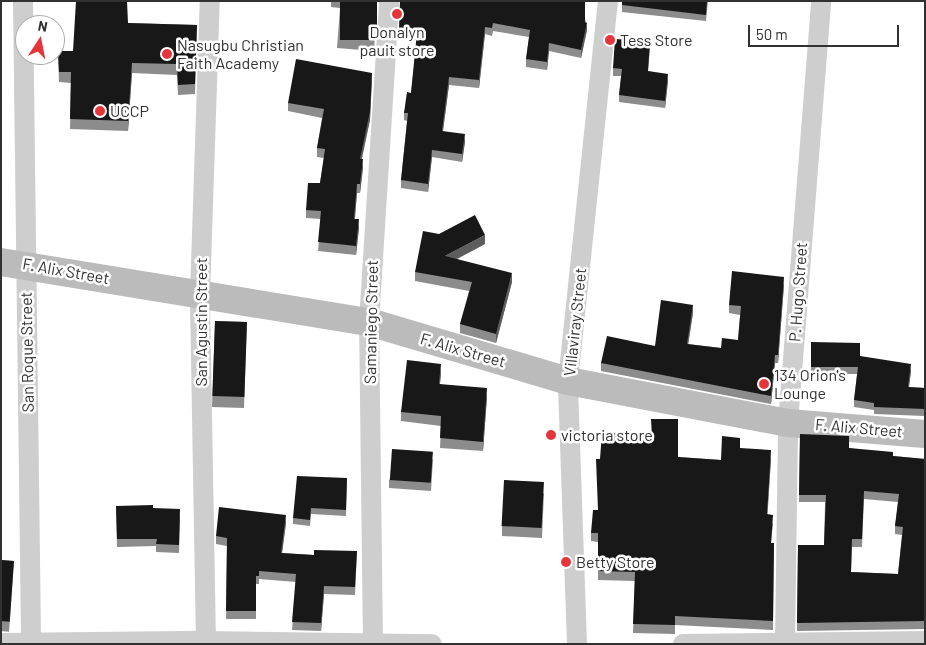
<!DOCTYPE html>
<style>
body{margin:0}
#map{position:relative;width:926px;height:645px;overflow:hidden;background:#fff;font-family:Barlow,sans-serif}
div>[style]{position:absolute}
.street>*{height:20px;margin:-10px;padding:0 10px;transform-origin:10px;border-radius:10px;background:#cecece}
.secondary>*{height:28px;margin:-14px;padding:0 14px;transform-origin:14px;border-radius:14px;background:#bbb}
.wall>*{inset:0;background:#8c8c8c;transform-origin:0 0}
.shaded-wall>*{inset:0;background:#5d5d5d}
.building>*{inset:0;background:#181818;transform-origin:0 0}
.dots>*{width:14px;height:14px;translate:-50% -50%;box-sizing:border-box;border:2px solid #fff;border-radius:50%}
span{translate:-50% -50%;white-space:nowrap;text-align:center;line-height:1.15;-webkit-text-stroke:5px #fff;paint-order:stroke}
.poi-label{font-size:16px;color:#313131}
.left{translate:0 -50%;text-align:left}
.street-label{font-size:16px;color:#313131}
.frame{position:absolute;inset:0;border:2px solid #313131;pointer-events:none}
.north{position:absolute;left:15px;top:15px;width:50px;height:50px;box-sizing:border-box;background:#fff;border:1px solid #adadad;border-radius:50%;rotate:11deg;font-size:14px;font-weight:700;line-height:20px;text-align:center;color:#313131}
.north::after{content:'';display:block;margin:auto;width:18px;height:22px;background:#e5353b;clip-path:polygon(50% 0,100% 100%,50% 72%,0 100%)}
.scale{position:absolute;left:748px;top:25px;width:151px;height:22px;box-sizing:border-box;border:2px solid #313131;border-top:0;padding-left:6px;font-size:15px;line-height:18px;white-space:nowrap;color:#313131;-webkit-text-stroke:4px #fff;paint-order:stroke}
</style>
<div id="map">
<div class="street">
<div style="left:23px;top:1px;width:641px;rotate:89.28deg"></div>
<div style="left:1px;top:643px;width:205px;rotate:-0.6deg"></div>
<div style="left:206px;top:641px;width:226px;rotate:0.8deg"></div>
<div style="left:206px;top:644px;width:349px;rotate:-91deg"></div>
<div style="left:200px;top:295px;width:294px;rotate:-88.1deg"></div>
<div style="left:373px;top:644px;width:322px;rotate:-90.7deg"></div>
<div style="left:369px;top:322px;width:322px;rotate:-86.4deg"></div>
<div style="left:577px;top:644px;width:263px;rotate:-92deg"></div>
<div style="left:568px;top:381px;width:382px;rotate:-84deg"></div>
<div style="left:683px;top:644px;width:242px;rotate:-0.7deg"></div>
<div style="left:785px;top:644px;width:221px;rotate:-89.2deg"></div>
<div style="left:788px;top:423px;width:423px;rotate:-85.5deg"></div>
</div>
<div class="secondary">
<div style="left:1px;top:262px;width:373px;rotate:9.3deg"></div>
<div style="left:369px;top:322px;width:208px;rotate:16.5deg"></div>
<div style="left:568px;top:381px;width:224px;rotate:10.8deg"></div>
<div style="left:788px;top:423px;width:137px;rotate:4.6deg"></div>
</div>
<div class="wall">
<div style="clip-path:polygon(331px 1px,377px 1px,374px 51px,337px 48px,340px 8px,331px 7px)"></div>
<div style="clip-path:polygon(400px 1px,582px 1px,587px 30px,581px 58px,549px 51px,547px 70px,526px 67px,526px 59px,529px 37px,493px 31px,492px 36px,485px 34px,479px 88px,449px 85px,443px 131px,465px 142px,462px 162px,432px 157px,428px 192px,401px 188px,401px 180px,407px 121px,404px 120px,404px 113px,411px 93px,417px 40px,399px 38px)"></div>
<div style="clip-path:polygon(708px 1px,706px 21px,622px 12px,622px 5px)"></div>
<div style="clip-path:polygon(128px 23px,197px 25px,195px 94px,178px 95px,177px 75px,132px 73px,128px 131px,70px 129px,71px 83px,59px 82px,58px 51px,73px 51px)"></div>
<div style="clip-path:polygon(650px 48px,648px 71px,668px 81px,665px 108px,619px 102px,619px 95px,621px 76px,613px 76px,613px 68px)"></div>
<div style="clip-path:polygon(372px 82px,370px 120px,361px 159px,363px 168px,360px 193px,357px 193px,355px 219px,359px 228px,356px 255px,318px 251px,321px 219px,306px 218px,306px 210px,320px 183px,324px 158px,317px 157px,317px 148px,322px 118px,288px 111px,288px 103px)"></div>
<div style="clip-path:polygon(485px 244px,457px 259px,512px 282px,496px 343px,460px 333px,460px 324px,469px 291px,415px 281px,415px 272px)"></div>
<div style="clip-path:polygon(784px 285px,778px 363px,775px 363px,771px 404px,601px 371px,601px 363px,655px 346px,693px 313px,688px 344px,721px 348px,738px 340px,740px 315px,729px 313px,729px 305px)"></div>
<div style="left:215px;top:321px;width:32px;height:86px;rotate:2deg"></div>
<div style="clip-path:polygon(811px 342px,911px 371px,909px 387px,925px 388px,925px 416px,874px 414px,874px 410px,854px 407px,854px 400px,857px 374px,811px 374px)"></div>
<div style="clip-path:polygon(441px 373px,440px 384px,487px 397px,483px 451px,440px 448px,441px 426px,401px 421px,401px 412px)"></div>
<div style="clip-path:polygon(evenodd,800px 434px,849px 448px,893px 456px,925px 459px,925px 629px,797px 631px,798px 545px,824px 545px,825px 502px,799px 502px,800px 434px,864px 499px,898px 502px,895px 526px,895px 534px,902px 535px,898px 574px,851px 572px,852px 547px,862px 547px,864px 499px)"></div>
<div style="clip-path:polygon(740px 448px,771px 459px,767px 514px,773px 524px,771px 543px,774px 543px,773px 630px,675px 625px,675px 634px,633px 633px,635px 581px,598px 580px,598px 542px,591px 541px,591px 533px,598px 510px,678px 457px,721px 460px)"></div>
<div style="clip-path:polygon(433px 459px,431px 491px,389px 488px,389px 480px)"></div>
<div style="clip-path:polygon(347px 478px,346px 516px,311px 514px,310px 526px,293px 524px,293px 518px)"></div>
<div style="clip-path:polygon(544px 493px,542px 538px,502px 536px,502px 526px)"></div>
<div style="clip-path:polygon(116px 506px,153px 508px,180px 517px,179px 553px,156px 552px,156px 546px,117px 547px)"></div>
<div style="clip-path:polygon(286px 523px,282px 553px,314px 555px,357px 551px,355px 595px,324px 594px,321px 631px,292px 630px,296px 582px,259px 579px,259px 584px,256px 584px,256px 619px,226px 619px,227px 546px,216px 544px,216px 536px)"></div>
<div style="left:1px;top:560px;width:13px;height:71px;rotate:4deg"></div>
</div>
<div class="shaded-wall">
<div style="clip-path:polygon(587px 23px,587px 30px,581px 58px,581px 50px)"></div>
<div style="clip-path:polygon(485px 27px,485px 34px,479px 88px,479px 80px)"></div>
<div style="clip-path:polygon(549px 43px,549px 51px,547px 70px,547px 62px)"></div>
<div style="clip-path:polygon(132px 63px,132px 73px,128px 131px,128px 121px)"></div>
<div style="clip-path:polygon(372px 73px,370px 120px,360px 168px,360px 159px)"></div>
<div style="clip-path:polygon(668px 74px,668px 81px,665px 108px,665px 101px)"></div>
<div style="clip-path:polygon(449px 77px,449px 85px,442px 138px,442px 131px)"></div>
<div style="clip-path:polygon(465px 134px,465px 142px,462px 162px,462px 154px)"></div>
<div style="clip-path:polygon(432px 150px,432px 157px,428px 192px,428px 184px)"></div>
<div style="clip-path:polygon(363px 159px,363px 168px,360px 193px,360px 184px)"></div>
<div style="clip-path:polygon(357px 184px,357px 193px,354px 227px,354px 219px)"></div>
<div style="clip-path:polygon(359px 219px,359px 228px,356px 255px,356px 246px)"></div>
<div style="clip-path:polygon(485px 235px,485px 244px,445px 265px,445px 256px)"></div>
<div style="clip-path:polygon(512px 273px,512px 282px,496px 343px,496px 334px)"></div>
<div style="clip-path:polygon(784px 277px,784px 285px,778px 363px,778px 355px)"></div>
<div style="clip-path:polygon(693px 305px,693px 313px,687px 352px,687px 344px)"></div>
<div style="clip-path:polygon(775px 355px,775px 363px,771px 404px,771px 396px)"></div>
<div style="clip-path:polygon(441px 364px,441px 373px,439px 393px,439px 384px)"></div>
<div style="clip-path:polygon(911px 364px,911px 371px,908px 394px,908px 387px)"></div>
<div style="clip-path:polygon(487px 388px,487px 397px,483px 451px,483px 442px)"></div>
<div style="clip-path:polygon(771px 450px,771px 459px,767px 523px,767px 514px)"></div>
<div style="clip-path:polygon(286px 515px,286px 523px,281px 561px,281px 553px)"></div>
<div style="clip-path:polygon(324px 586px,324px 594px,321px 631px,321px 623px)"></div>
</div>
<div class="building">
<div style="clip-path:polygon(76px 1px,127px 1px,128px 23px,197px 25px,195px 84px,178px 85px,177px 64px,132px 63px,128px 121px,70px 119px,71px 72px,59px 72px,58px 51px,73px 51px)"></div>
<div style="left:340px;top:1px;width:37px;height:39px"></div>
<div style="clip-path:polygon(400px 1px,581px 1px,581px 2px,585px 2px,585px 22px,587px 23px,581px 50px,549px 43px,547px 62px,526px 59px,530px 30px,493px 23px,492px 28px,485px 27px,479px 80px,449px 77px,442px 131px,465px 134px,462px 154px,432px 150px,428px 184px,401px 180px,408px 113px,404px 113px,407px 92px,411px 93px,417px 32px,399px 30px)"></div>
<div style="clip-path:polygon(622px 1px,707px 1px,706px 15px,622px 5px)"></div>
<div style="clip-path:polygon(615px 39px,650px 41px,648px 71px,668px 74px,665px 101px,619px 95px,622px 69px,613px 68px)"></div>
<div style="clip-path:polygon(296px 59px,372px 73px,370px 111px,360px 159px,363px 159px,360px 184px,357px 184px,354px 219px,359px 219px,356px 246px,318px 242px,321px 211px,306px 210px,308px 183px,320px 183px,325px 149px,317px 148px,324px 109px,288px 103px)"></div>
<div style="clip-path:polygon(475px 215px,485px 235px,445px 256px,512px 273px,496px 334px,460px 324px,472px 282px,415px 272px,423px 231px,439px 234px)"></div>
<div style="clip-path:polygon(732px 271px,784px 277px,778px 355px,775px 355px,771px 396px,601px 363px,607px 336px,655px 346px,661px 300px,693px 305px,687px 344px,721px 348px,722px 338px,738px 340px,741px 306px,729px 305px)"></div>
<div style="left:215px;top:321px;width:32px;height:75px;rotate:2deg"></div>
<div style="clip-path:polygon(811px 342px,860px 343px,860px 356px,911px 364px,908px 387px,925px 388px,925px 409px,874px 407px,874px 403px,854px 400px,858px 367px,811px 367px)"></div>
<div style="clip-path:polygon(407px 360px,441px 364px,439px 384px,487px 388px,483px 442px,440px 438px,441px 416px,401px 412px)"></div>
<div style="clip-path:polygon(651px 419px,678px 419px,678px 457px,721px 460px,722px 436px,740px 438px,740px 448px,771px 450px,767px 514px,773px 515px,771px 543px,774px 543px,773px 621px,675px 616px,675px 625px,633px 624px,635px 572px,598px 571px,598px 533px,591px 533px,593px 510px,598px 510px,596px 459px,600px 459px,602px 432px,652px 437px)"></div>
<div style="clip-path:polygon(evenodd,800px 434px,849px 436px,849px 448px,893px 452px,893px 456px,925px 459px,925px 621px,797px 623px,798px 545px,824px 545px,826px 495px,799px 495px,800px 434px,864px 491px,899px 494px,895px 526px,903px 527px,898px 574px,851px 572px,852px 539px,862px 539px,864px 491px)"></div>
<div style="left:392px;top:449px;width:41px;height:31px;rotate:4deg"></div>
<div style="clip-path:polygon(297px 476px,347px 478px,346px 510px,311px 508px,310px 520px,293px 518px)"></div>
<div style="left:504px;top:480px;width:40px;height:46px;rotate:3deg"></div>
<div style="clip-path:polygon(153px 505px,153px 508px,180px 509px,179px 545px,156px 544px,157px 539px,117px 539px,116px 506px)"></div>
<div style="clip-path:polygon(219px 507px,286px 515px,281px 553px,314px 555px,314px 550px,357px 551px,355px 587px,324px 586px,321px 623px,292px 622px,296px 574px,259px 571px,259px 576px,256px 576px,256px 611px,226px 611px,227px 538px,216px 536px)"></div>
<div style="left:1px;top:560px;width:13px;height:61px;rotate:4deg"></div>
</div>
<div class="dots">
<div style="left:397px;top:14px;background:#e5353b"></div>
<div style="left:610px;top:40px;background:#e5353b"></div>
<div style="left:167px;top:54px;background:#e5353b"></div>
<div style="left:100px;top:111px;background:#e5353b"></div>
<div style="left:764px;top:384px;background:#e5353b"></div>
<div style="left:551px;top:435px;background:#e5353b"></div>
<div style="left:566px;top:562px;background:#e5353b"></div>
</div>
<div class="poi-label">
<span style="left:397px;top:41px">Donalyn<br>pauit store</span>
<span class="left" style="left:620px;top:40px">Tess Store</span>
<span class="left" style="left:177px;top:54px">Nasugbu Christian<br>Faith Academy</span>
<span class="left" style="left:110px;top:111px">UCCP</span>
<span class="left" style="left:774px;top:384px">134 Orion's<br>Lounge</span>
<span class="left" style="left:561px;top:435px">victoria store</span>
<span class="left" style="left:576px;top:562px">Betty Store</span>
</div>
<div class="street-label">
<span style="left:66px;top:271px;rotate:10deg">F. Alix Street</span>
<span style="left:798px;top:292px;rotate:-86deg">P. Hugo Street</span>
<span style="left:201px;top:322px;rotate:-90deg">San Agustin Street</span>
<span style="left:371px;top:322px;rotate:-89deg">Samaniego Street</span>
<span style="left:575px;top:322px;rotate:-84deg">Villaviray Street</span>
<span style="left:463px;top:350px;rotate:16deg">F. Alix Street</span>
<span style="left:27px;top:352px;rotate:-91deg">San Roque Street</span>
<span style="left:859px;top:428px;rotate:5deg">F. Alix Street</span>
</div>
<div class="frame"></div>
<div class="north">N</div>
<div class="scale">50 m</div>
</div>
